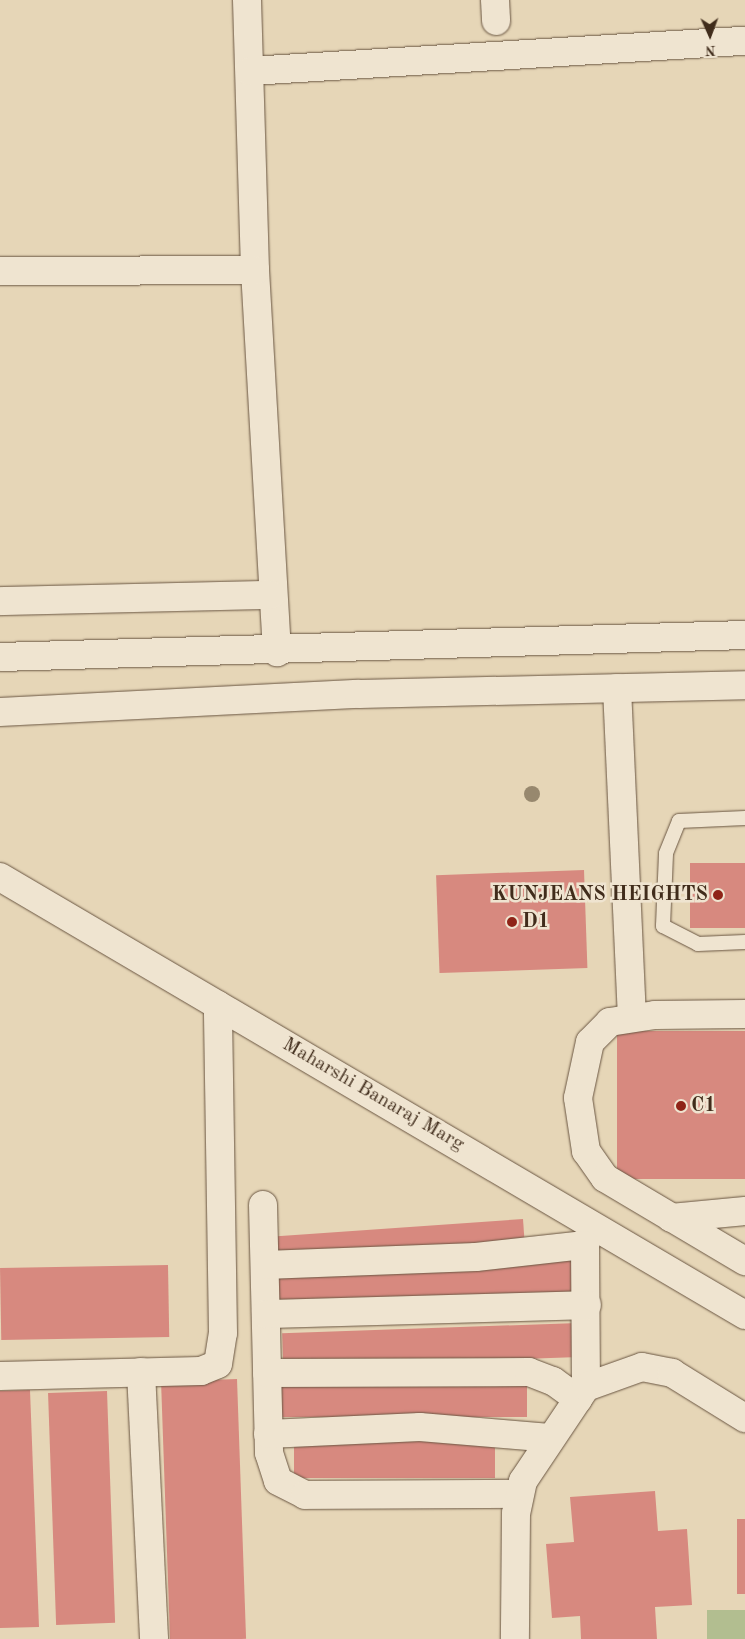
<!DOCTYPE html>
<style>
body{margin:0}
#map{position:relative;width:745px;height:1639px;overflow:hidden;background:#e6d6b7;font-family:"Old Standard TT",serif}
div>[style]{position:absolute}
.green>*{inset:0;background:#b2be90;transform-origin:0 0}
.building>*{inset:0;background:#d7897f;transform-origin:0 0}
.roads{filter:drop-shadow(0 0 1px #6a5642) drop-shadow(0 0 1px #6a5642)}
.lane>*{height:14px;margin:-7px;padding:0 7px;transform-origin:7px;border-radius:7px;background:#efe4d0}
.street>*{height:28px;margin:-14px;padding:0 14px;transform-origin:14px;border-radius:14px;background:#efe4d0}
.secondary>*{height:28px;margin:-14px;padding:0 14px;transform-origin:14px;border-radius:14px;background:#efe4d0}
.trees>*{width:16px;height:16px;margin:-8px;border-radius:50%;background:#97886e}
.dots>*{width:14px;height:14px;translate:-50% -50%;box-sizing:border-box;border:2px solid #efe4d0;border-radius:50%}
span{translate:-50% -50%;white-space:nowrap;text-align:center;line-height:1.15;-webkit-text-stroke:5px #efe4d0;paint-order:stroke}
.poi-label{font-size:20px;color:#402c1b;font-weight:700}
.right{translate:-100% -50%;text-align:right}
.left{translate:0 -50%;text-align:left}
.street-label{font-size:20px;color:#402c1b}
.north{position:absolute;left:685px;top:10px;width:50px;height:50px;-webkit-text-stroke:4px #efe4d0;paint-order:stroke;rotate:178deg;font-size:14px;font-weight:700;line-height:20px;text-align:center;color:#402c1b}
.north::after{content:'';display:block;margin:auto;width:18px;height:22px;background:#402c1b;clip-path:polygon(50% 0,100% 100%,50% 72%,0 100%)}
</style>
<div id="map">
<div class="green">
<div style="left:745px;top:1610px;width:29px;height:38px;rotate:90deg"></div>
</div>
<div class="building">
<div style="left:690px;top:863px;width:55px;height:65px"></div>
<div style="left:584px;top:870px;width:98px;height:148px;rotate:88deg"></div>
<div style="left:745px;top:1031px;width:148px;height:128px;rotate:90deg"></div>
<div style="left:523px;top:1219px;width:31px;height:250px;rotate:86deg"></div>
<div style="left:573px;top:1257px;width:36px;height:300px;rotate:87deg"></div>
<div style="left:168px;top:1265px;width:72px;height:168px;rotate:89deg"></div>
<div style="left:578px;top:1323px;width:34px;height:296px;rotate:88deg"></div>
<div style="left:237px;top:1379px;width:260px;height:76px;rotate:88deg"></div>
<div style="left:527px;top:1383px;width:34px;height:247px;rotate:90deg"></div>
<div style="clip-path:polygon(30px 1390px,39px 1627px,0 1628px,0 1391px)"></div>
<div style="left:107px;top:1391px;width:232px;height:59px;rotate:88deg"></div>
<div style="left:495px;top:1441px;width:37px;height:201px;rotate:90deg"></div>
<div style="clip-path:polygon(655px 1491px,658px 1531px,687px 1529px,692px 1605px,655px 1607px,657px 1639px,581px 1639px,580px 1616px,552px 1618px,546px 1544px,574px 1542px,570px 1497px)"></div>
<div style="left:737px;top:1519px;width:8px;height:75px"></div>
</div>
<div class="roads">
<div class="lane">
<div style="left:745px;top:818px;width:66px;rotate:177.4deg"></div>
<div style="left:679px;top:821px;width:35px;rotate:112deg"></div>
<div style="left:666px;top:854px;width:72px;rotate:92.4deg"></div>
<div style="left:663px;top:926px;width:39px;rotate:27deg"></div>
<div style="left:698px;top:944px;width:47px;rotate:-2.4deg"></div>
</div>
<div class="street">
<div style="left:247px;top:0;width:270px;rotate:88.3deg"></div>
<div style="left:255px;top:270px;width:383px;rotate:86.7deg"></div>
<div style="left:495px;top:0;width:21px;rotate:87deg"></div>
<div style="left:250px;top:71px;width:496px;rotate:-3.5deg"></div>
<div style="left:0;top:271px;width:255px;rotate:-0.2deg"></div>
<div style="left:0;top:601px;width:271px;rotate:-1.3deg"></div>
<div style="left:617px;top:688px;width:328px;rotate:87.4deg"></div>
<div style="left:0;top:877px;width:864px;rotate:30.45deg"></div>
<div style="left:745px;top:1014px;width:90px;rotate:179.4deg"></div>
<div style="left:655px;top:1015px;width:46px;rotate:171.2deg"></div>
<div style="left:610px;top:1022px;width:28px;rotate:135deg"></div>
<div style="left:590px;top:1042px;width:57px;rotate:102.1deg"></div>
<div style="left:578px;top:1098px;width:54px;rotate:81.4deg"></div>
<div style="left:586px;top:1151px;width:33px;rotate:55deg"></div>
<div style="left:605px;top:1178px;width:163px;rotate:30.7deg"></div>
<div style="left:263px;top:1205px;width:248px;rotate:88.6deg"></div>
<div style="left:269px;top:1453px;width:29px;rotate:72deg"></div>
<div style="left:278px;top:1481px;width:30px;rotate:27deg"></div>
<div style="left:305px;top:1495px;width:214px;rotate:-0.3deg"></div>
<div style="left:671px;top:1218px;width:74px;rotate:-5.4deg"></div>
<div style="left:265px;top:1265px;width:211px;rotate:-2.2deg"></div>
<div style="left:476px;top:1257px;width:110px;rotate:-6.3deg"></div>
<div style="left:585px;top:1245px;width:142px;rotate:89.6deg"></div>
<div style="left:586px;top:1387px;width:113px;rotate:123.8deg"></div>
<div style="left:523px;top:1481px;width:33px;rotate:102deg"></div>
<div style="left:516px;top:1513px;width:126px;rotate:90.5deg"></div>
<div style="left:266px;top:1314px;width:321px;rotate:-1.6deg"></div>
<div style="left:141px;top:1372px;width:267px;rotate:87.2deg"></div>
<div style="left:267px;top:1373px;width:262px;rotate:-0.2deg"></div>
<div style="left:529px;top:1372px;width:26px;rotate:21deg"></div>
<div style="left:553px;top:1381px;width:31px;rotate:36deg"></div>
<div style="left:0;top:1376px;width:201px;rotate:-1.4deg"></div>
<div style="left:201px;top:1371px;width:18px;rotate:-22deg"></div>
<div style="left:218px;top:1364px;width:31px;rotate:-81deg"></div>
<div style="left:223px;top:1333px;width:328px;rotate:-90.9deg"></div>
<div style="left:586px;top:1387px;width:59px;rotate:-19.7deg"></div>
<div style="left:642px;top:1367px;width:31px;rotate:11deg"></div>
<div style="left:672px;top:1373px;width:86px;rotate:31.7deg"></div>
<div style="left:268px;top:1434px;width:152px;rotate:-2.6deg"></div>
<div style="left:420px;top:1427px;width:130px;rotate:4.8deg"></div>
</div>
<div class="secondary">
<div style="left:0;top:657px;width:745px;rotate:-1.69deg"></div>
<div style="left:0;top:712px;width:359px;rotate:-2.9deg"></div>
<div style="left:359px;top:694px;width:386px;rotate:-1.3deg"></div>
</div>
</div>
<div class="trees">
<div style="left:532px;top:794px"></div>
</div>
<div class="dots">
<div style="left:718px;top:895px;background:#8f2418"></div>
<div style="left:512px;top:922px;background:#8f2418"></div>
<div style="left:681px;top:1106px;background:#8f2418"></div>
</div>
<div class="poi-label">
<span class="right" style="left:708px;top:895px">KUNJEANS HEIGHTS</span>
<span class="left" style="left:522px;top:922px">D1</span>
<span class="left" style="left:691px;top:1106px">C1</span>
</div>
<div class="street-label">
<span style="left:373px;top:1095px;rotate:30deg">Maharshi Banaraj Marg</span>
</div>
<div class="north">N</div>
</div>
